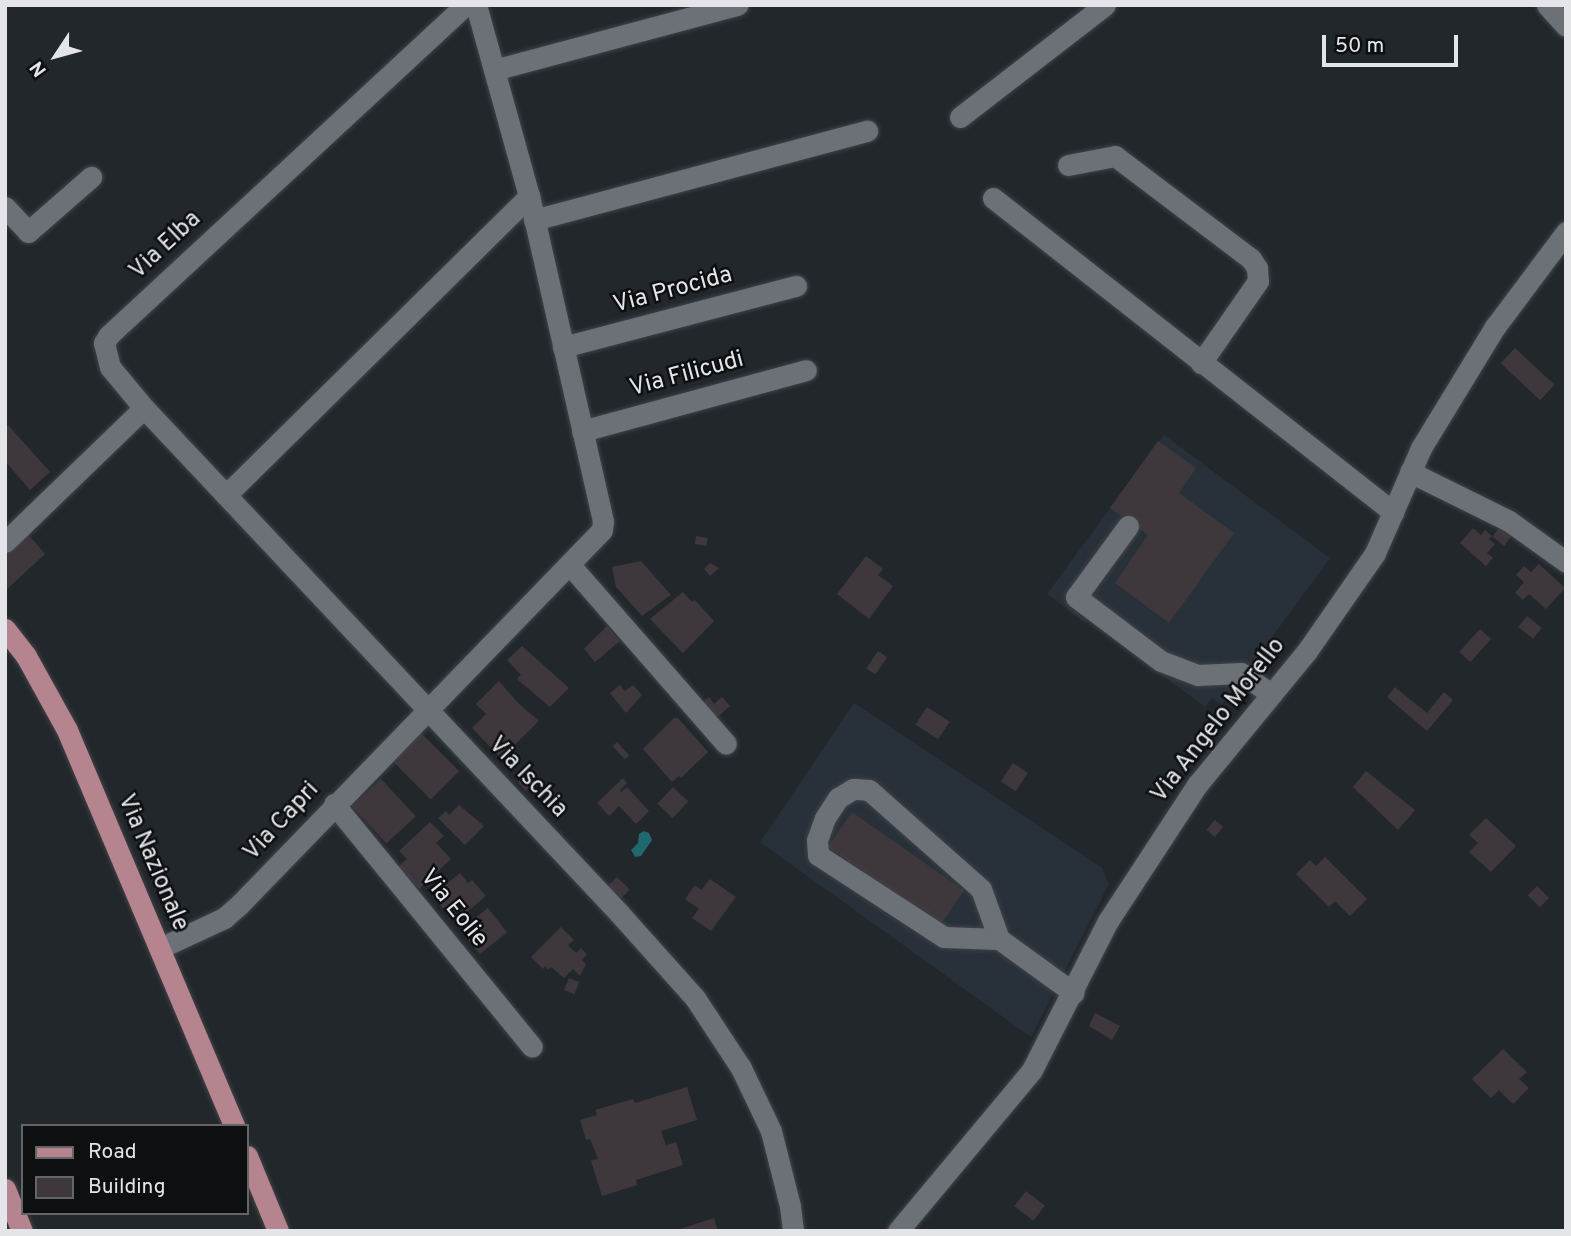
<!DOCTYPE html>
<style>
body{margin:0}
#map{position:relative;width:1571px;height:1236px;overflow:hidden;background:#22272b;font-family:Overpass,sans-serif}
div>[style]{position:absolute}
.built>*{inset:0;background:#283039}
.water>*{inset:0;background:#1d696d}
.building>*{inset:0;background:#3e383c;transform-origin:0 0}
.roads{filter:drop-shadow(0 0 2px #404247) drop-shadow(0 0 2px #404247)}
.minor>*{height:21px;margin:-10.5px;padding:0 10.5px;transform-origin:10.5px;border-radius:10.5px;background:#6c7177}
.major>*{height:21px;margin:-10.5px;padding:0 10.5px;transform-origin:10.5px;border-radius:10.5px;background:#b5848e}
span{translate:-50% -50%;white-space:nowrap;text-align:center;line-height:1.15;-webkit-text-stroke:5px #0d0f11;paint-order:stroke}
.street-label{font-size:24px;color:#e3e5e9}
.frame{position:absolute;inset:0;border:7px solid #e3e5e9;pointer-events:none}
.legend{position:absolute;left:21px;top:1124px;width:228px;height:91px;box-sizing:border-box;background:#0d0f11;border:2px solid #636567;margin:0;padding:9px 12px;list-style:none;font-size:21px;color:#e3e5e9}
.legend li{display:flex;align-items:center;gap:14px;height:35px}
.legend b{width:35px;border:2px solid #636567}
.north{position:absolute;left:21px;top:21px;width:70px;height:70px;-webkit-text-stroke:5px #0d0f11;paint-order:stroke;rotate:234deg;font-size:19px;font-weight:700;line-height:28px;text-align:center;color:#e3e5e9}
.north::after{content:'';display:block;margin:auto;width:24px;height:32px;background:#e3e5e9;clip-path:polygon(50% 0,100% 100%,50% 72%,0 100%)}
.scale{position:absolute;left:1322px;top:35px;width:136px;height:32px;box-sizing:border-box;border:4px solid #e3e5e9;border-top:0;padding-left:9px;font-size:21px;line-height:24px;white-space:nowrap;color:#e3e5e9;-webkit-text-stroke:5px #0d0f11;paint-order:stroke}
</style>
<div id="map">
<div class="built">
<div style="clip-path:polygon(1164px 435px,1330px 558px,1222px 705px,1212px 698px,1205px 707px,1087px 620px,1085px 623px,1047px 594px)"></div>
<div style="clip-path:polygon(854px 703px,1102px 868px,1109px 884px,1031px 1037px,760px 842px)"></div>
</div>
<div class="water">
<div style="clip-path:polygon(644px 831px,649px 833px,652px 840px,641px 856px,635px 857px,631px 850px,638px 843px,639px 834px)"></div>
</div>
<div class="building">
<div style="left:1515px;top:348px;width:54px;height:21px;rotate:43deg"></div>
<div style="clip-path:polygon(8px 425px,50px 472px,30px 490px,5px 461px,5px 427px)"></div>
<div style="clip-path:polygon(1158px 441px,1196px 468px,1179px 493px,1234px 533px,1169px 623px,1115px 583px,1148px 535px,1110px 508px)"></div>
<div style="left:1502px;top:524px;width:15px;height:16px;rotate:37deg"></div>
<div style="clip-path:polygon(1473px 528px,1481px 535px,1485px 530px,1492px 536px,1489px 539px,1495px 544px,1487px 553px,1493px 558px,1486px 566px,1460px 543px)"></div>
<div style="clip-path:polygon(28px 534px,45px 554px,5px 591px,5px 556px)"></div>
<div style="left:696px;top:536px;width:12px;height:8px;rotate:9deg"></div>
<div style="clip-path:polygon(866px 556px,883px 569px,878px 575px,893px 586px,869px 619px,837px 594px)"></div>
<div style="clip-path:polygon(641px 561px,671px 595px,642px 616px,616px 587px,612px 567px)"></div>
<div style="clip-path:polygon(710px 563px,719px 568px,710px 576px,704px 569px)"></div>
<div style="clip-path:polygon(1539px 564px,1565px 588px,1546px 609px,1529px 594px,1523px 600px,1515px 593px,1524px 582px,1516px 575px,1524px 566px,1531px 572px)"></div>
<div style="clip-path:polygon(683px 592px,692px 602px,695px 600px,714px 621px,683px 653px,650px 619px)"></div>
<div style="left:1527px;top:616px;width:19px;height:14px;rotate:39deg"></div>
<div style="clip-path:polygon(607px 626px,620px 641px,595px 662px,584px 649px)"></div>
<div style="left:1480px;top:629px;width:15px;height:31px;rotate:42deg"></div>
<div style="clip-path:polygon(522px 646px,569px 688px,550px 707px,517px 679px,521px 675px,507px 660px)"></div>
<div style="left:878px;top:651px;width:11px;height:21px;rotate:34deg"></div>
<div style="clip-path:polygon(499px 681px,518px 703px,539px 721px,501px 758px,472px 728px,486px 714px,476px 704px)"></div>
<div style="clip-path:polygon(620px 685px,625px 691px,633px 685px,642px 695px,626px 713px,610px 693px)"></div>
<div style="clip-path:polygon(1395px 687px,1427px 713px,1444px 692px,1453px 700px,1427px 731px,1387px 697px)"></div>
<div style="clip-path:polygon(709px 697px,714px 704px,722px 697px,730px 706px,713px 721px,700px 705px)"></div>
<div style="left:927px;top:707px;width:27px;height:21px;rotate:33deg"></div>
<div style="clip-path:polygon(674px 718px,678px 718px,708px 752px,681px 778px,679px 776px,672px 782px,643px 749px)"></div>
<div style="left:421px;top:733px;width:54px;height:40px;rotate:45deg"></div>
<div style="left:617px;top:742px;width:18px;height:6px;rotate:47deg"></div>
<div style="left:1013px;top:763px;width:18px;height:22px;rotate:34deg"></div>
<div style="left:531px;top:770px;width:12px;height:18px;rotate:48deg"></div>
<div style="clip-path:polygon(1366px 771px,1415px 810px,1398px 830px,1353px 787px)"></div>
<div style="clip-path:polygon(623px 778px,627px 783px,620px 790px,621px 792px,627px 787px,649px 811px,636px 824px,619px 806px,609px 816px,597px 803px)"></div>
<div style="left:381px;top:779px;width:51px;height:40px;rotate:47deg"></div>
<div style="left:673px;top:787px;width:21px;height:23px;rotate:43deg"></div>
<div style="clip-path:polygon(459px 805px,484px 826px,465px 845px,438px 818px,446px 811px,449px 815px)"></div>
<div style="left:852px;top:812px;width:137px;height:42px;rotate:35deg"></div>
<div style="clip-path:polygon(1486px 818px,1516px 846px,1491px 872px,1469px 852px,1478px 843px,1469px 835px)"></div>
<div style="left:1215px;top:820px;width:11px;height:13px;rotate:41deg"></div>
<div style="clip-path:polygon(430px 822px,444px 836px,436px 843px,451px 859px,419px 889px,398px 867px,407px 859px,399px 851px)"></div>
<div style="clip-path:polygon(1325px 857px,1367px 899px,1350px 916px,1335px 901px,1329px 907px,1296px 874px,1310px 860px,1316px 866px)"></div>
<div style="clip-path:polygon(460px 873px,468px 883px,472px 880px,486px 896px,455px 922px,432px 896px)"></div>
<div style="left:617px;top:877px;width:18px;height:16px;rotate:45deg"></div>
<div style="clip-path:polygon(710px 879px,736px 897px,711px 931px,692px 918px,699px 909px,685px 899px,695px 885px,701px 890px)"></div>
<div style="left:1537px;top:886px;width:17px;height:13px;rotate:45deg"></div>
<div style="left:488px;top:908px;width:31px;height:35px;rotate:52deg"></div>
<div style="clip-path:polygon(561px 927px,574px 940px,568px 945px,576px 953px,581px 948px,587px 954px,582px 960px,586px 964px,580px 976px,573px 969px,564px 978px,551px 967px,548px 970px,545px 966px,543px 969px,531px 957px)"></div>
<div style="left:569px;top:978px;width:11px;height:13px;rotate:22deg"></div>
<div style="clip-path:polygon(1095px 1013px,1120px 1026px,1112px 1040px,1089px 1026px)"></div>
<div style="clip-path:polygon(1503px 1049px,1527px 1072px,1519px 1079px,1529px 1088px,1513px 1104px,1499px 1090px,1491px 1098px,1472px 1079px)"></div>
<div style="clip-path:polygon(687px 1087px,697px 1120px,661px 1131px,666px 1145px,676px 1142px,683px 1165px,636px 1180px,637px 1185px,602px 1196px,591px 1161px,598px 1159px,590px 1139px,586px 1140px,580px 1120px,597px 1115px,595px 1110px,633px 1099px,635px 1103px)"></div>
<div style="left:1026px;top:1191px;width:24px;height:19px;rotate:38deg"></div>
<div style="clip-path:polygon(714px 1218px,718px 1231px,677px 1231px,677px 1230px)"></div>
</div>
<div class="roads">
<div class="minor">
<div style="left:1547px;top:5px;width:28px;rotate:48deg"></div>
<div style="left:494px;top:70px;width:252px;rotate:-15deg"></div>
<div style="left:960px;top:117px;width:183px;rotate:-37.7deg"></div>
<div style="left:1068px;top:165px;width:48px;rotate:-10.8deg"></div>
<div style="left:1115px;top:156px;width:171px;rotate:37.1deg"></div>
<div style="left:1251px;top:259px;width:11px;rotate:56deg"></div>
<div style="left:1257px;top:268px;width:13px;rotate:86deg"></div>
<div style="left:1258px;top:281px;width:100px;rotate:124.8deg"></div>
<div style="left:993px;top:198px;width:509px;rotate:38.13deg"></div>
<div style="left:5px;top:207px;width:34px;rotate:47deg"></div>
<div style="left:28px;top:232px;width:84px;rotate:-41.1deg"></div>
<div style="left:534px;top:220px;width:345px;rotate:-15deg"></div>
<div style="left:563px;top:347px;width:241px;rotate:-14.7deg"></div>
<div style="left:144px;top:408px;width:693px;rotate:46.75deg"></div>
<div style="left:619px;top:913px;width:114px;rotate:48.2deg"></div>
<div style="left:695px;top:998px;width:84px;rotate:56.7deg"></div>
<div style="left:741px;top:1068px;width:70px;rotate:64.5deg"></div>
<div style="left:771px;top:1131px;width:77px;rotate:75.8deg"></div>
<div style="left:790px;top:1206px;width:25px;rotate:83deg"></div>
<div style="left:582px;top:431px;width:232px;rotate:-15.2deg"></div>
<div style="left:1410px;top:472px;width:110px;rotate:26.3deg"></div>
<div style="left:1509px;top:521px;width:70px;rotate:35.7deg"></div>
<div style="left:226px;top:495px;width:426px;rotate:-44.6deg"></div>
<div style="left:1128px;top:526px;width:88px;rotate:126.2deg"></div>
<div style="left:1076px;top:597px;width:106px;rotate:37deg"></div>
<div style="left:1161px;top:661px;width:39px;rotate:21deg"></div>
<div style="left:1197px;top:675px;width:44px;rotate:-2.6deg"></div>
<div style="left:1241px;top:673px;width:37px;rotate:35deg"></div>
<div style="left:5px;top:542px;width:193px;rotate:-44deg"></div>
<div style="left:144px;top:408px;width:53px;rotate:-129.7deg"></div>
<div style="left:110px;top:367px;width:25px;rotate:-104deg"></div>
<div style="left:104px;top:343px;width:9px;rotate:-58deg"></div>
<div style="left:109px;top:335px;width:485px;rotate:-42.8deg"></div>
<div style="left:570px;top:565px;width:237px;rotate:48.9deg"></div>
<div style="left:334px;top:804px;width:313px;rotate:50.8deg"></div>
<div style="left:999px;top:939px;width:53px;rotate:-109.8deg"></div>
<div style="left:981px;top:889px;width:149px;rotate:-138.5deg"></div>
<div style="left:869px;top:790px;width:16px;rotate:-176deg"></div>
<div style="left:853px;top:789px;width:17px;rotate:149deg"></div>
<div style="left:838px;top:798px;width:24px;rotate:123deg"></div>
<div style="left:825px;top:818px;width:23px;rotate:110deg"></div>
<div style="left:817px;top:840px;width:15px;rotate:86deg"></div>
<div style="left:818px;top:855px;width:150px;rotate:33.1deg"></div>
<div style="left:944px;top:937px;width:55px;rotate:2.1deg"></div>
<div style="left:999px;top:939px;width:92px;rotate:35.8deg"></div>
<div style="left:160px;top:948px;width:71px;rotate:-25.1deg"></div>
<div style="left:224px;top:918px;width:21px;rotate:-41deg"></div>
<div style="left:240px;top:904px;width:520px;rotate:-45.93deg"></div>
<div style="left:602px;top:530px;width:9px;rotate:-84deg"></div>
<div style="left:603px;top:521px;width:333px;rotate:-102.8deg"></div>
<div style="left:529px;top:196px;width:198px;rotate:-105.5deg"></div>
<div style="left:898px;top:1231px;width:209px;rotate:-50.2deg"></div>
<div style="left:1032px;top:1070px;width:167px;rotate:-63deg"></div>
<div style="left:1108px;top:921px;width:163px;rotate:-56.8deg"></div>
<div style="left:1197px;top:785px;width:173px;rotate:-50.6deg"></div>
<div style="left:1307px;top:651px;width:119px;rotate:-55.2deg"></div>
<div style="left:1375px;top:553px;width:115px;rotate:-66.3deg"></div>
<div style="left:1421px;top:448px;width:142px;rotate:-58.6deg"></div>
<div style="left:1495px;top:327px;width:119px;rotate:-53.2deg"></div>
</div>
<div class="major">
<div style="left:5px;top:629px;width:34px;rotate:52deg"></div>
<div style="left:26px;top:656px;width:85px;rotate:61deg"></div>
<div style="left:67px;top:730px;width:430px;rotate:67.1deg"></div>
<div style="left:247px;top:1156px;width:81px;rotate:67.5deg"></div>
<div style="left:5px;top:1189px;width:45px;rotate:68deg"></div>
</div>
</div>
<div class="street-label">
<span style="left:166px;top:246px;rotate:-43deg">Via Elba</span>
<span style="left:673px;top:291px;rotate:-15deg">Via Procida</span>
<span style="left:687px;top:375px;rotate:-15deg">Via Filicudi</span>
<span style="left:1219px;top:721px;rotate:-52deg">Via Angelo Morello</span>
<span style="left:527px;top:778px;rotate:46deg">Via Ischia</span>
<span style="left:282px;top:822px;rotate:-47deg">Via Capri</span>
<span style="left:152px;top:863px;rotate:67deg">Via Nazionale</span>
<span style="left:453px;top:909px;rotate:51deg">Via Eolie</span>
</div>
<div class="frame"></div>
<ul class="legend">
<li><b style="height:9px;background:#b5848e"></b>Road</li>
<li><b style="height:19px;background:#3e383c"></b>Building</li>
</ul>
<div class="north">N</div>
<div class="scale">50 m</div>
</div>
